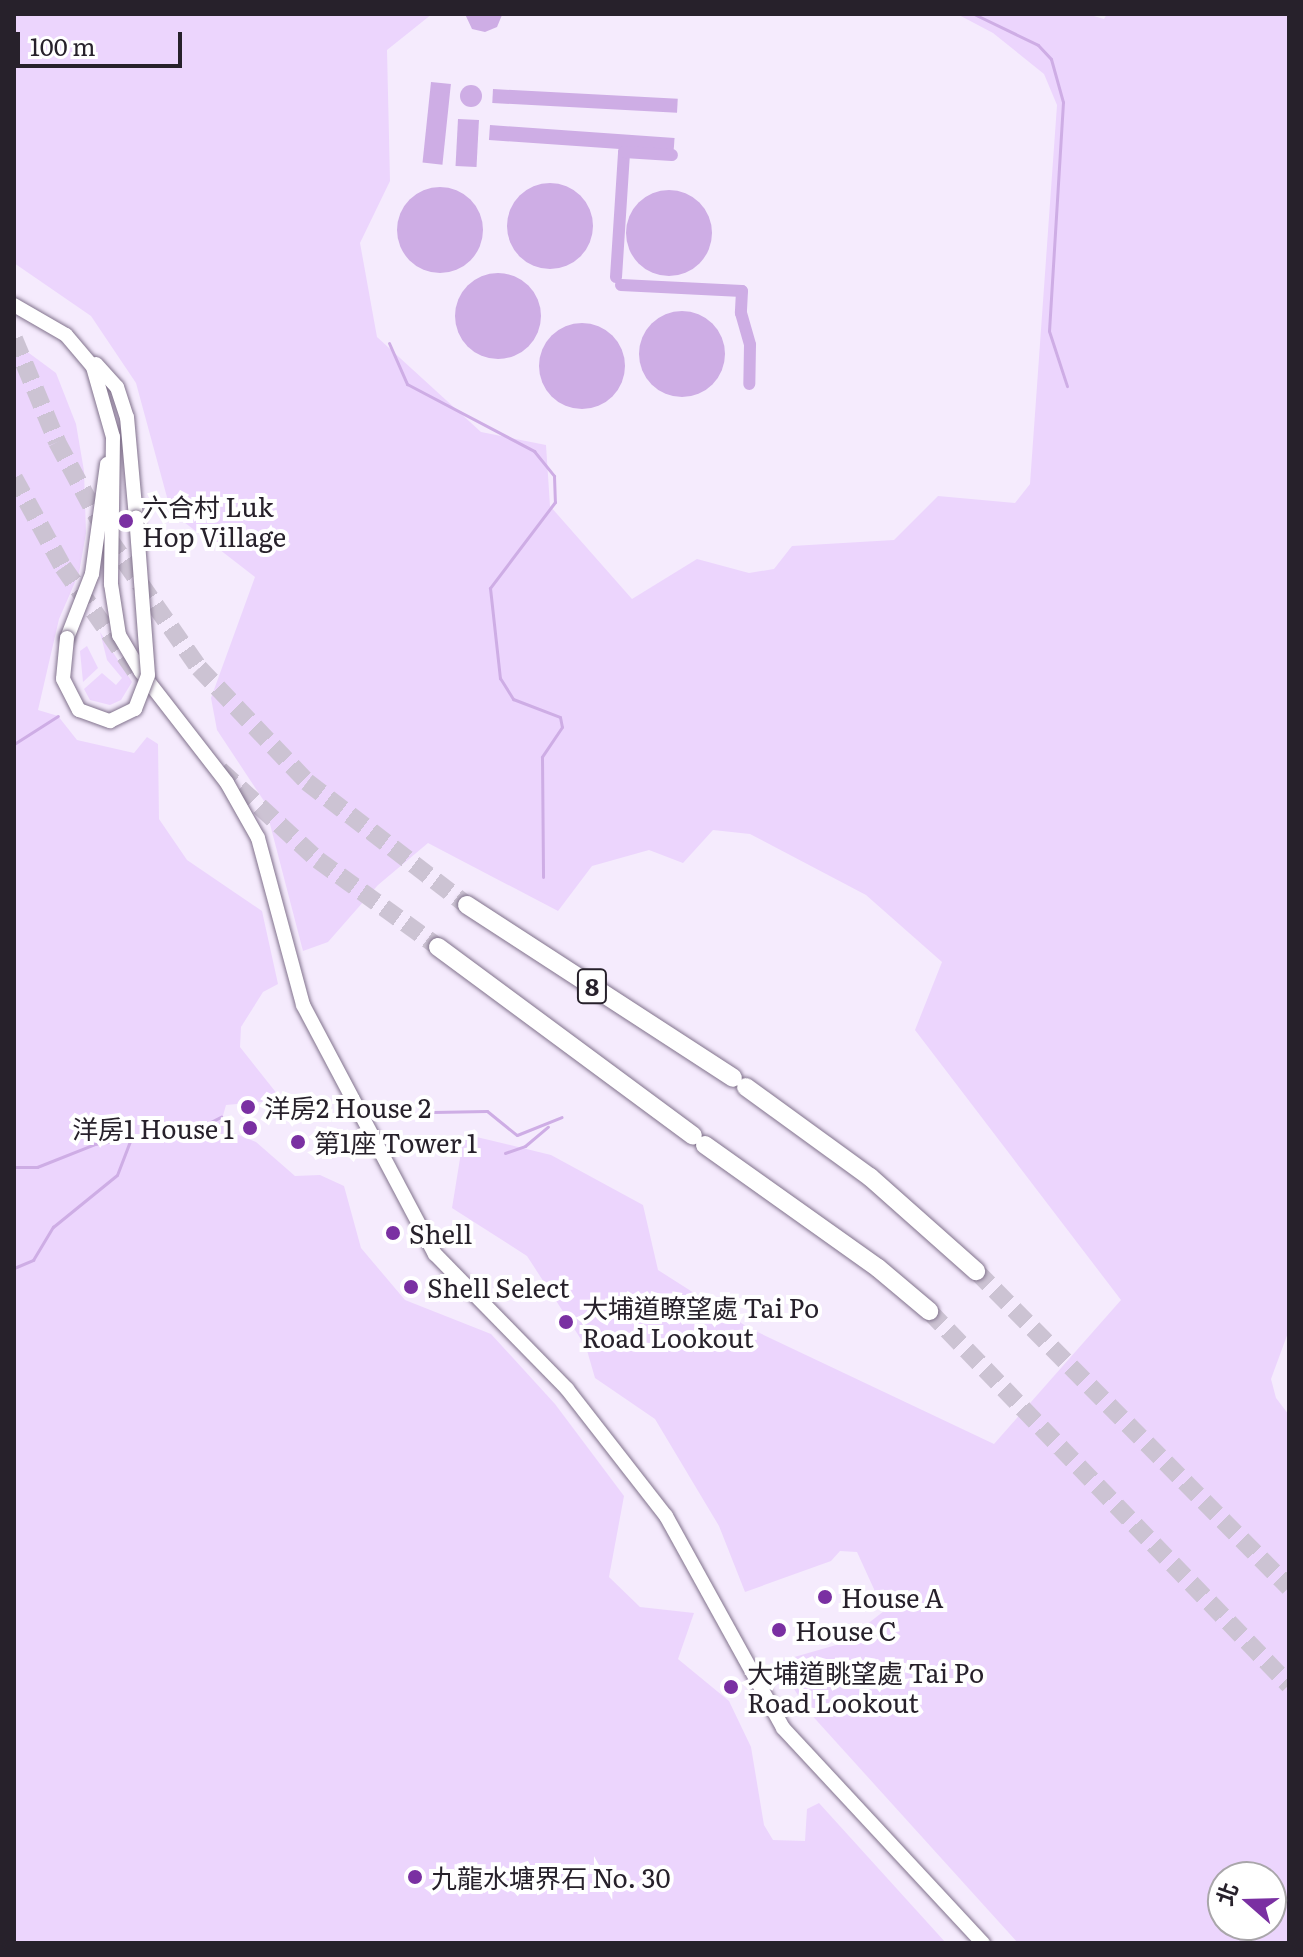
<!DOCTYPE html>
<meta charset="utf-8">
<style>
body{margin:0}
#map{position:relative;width:1303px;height:1957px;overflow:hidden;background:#f5ebfd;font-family:Literata,"Noto Sans TC",serif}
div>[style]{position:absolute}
.green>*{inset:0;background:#ecd5fd}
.water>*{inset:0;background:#ceade5;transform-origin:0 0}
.round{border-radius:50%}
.stream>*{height:3px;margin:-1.5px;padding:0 1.5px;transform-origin:1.5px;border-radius:1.5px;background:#ceade5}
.canal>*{height:12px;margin:-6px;padding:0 6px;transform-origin:6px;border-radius:6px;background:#ceade5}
.highway-tunnel>*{height:18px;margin-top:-9px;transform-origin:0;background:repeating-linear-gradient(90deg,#ccc3d3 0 18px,transparent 0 27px)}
.roads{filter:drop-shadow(0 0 2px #81728c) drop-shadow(0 0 2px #81728c)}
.major>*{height:14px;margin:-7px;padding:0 7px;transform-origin:7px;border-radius:7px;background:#fff}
.highway>*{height:18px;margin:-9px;padding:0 9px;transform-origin:9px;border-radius:9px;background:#fff}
.bridges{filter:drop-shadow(0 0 2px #81728c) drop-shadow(0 0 2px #81728c)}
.major-bridge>*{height:14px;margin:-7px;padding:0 7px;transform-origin:7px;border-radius:7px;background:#fff}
.dots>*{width:22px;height:22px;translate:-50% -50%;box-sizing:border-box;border:4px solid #fff;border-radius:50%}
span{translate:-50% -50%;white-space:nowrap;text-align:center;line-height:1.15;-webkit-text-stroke:8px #fff;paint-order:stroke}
.shield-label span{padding:2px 6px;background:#fff;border:2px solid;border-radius:6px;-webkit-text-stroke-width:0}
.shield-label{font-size:24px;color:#27212b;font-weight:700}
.poi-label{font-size:26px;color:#27212b}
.left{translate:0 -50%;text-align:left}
.right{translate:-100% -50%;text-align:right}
.frame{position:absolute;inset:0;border:16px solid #27212b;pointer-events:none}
.north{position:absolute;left:1207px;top:1861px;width:80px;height:80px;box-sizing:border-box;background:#fff;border:2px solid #a9a6aa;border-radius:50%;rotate:290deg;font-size:22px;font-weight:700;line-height:32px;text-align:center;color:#27212b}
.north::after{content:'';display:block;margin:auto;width:28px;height:36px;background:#7a30a2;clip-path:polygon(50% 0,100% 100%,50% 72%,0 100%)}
.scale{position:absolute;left:16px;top:32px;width:166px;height:36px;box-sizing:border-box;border:4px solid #27212b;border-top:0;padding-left:10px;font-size:24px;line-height:28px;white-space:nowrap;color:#27212b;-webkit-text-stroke:6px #fff;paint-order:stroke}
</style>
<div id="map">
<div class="green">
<div style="clip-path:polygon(evenodd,14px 14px,432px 14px,387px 50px,390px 181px,360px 243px,377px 337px,481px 432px,546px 445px,550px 506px,632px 599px,697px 559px,749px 573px,774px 569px,792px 546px,894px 540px,938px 496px,1015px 503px,1030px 484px,1057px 105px,1044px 74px,993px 33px,957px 14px,1087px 14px,1104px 19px,1107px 14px,1289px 14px,1289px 1330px,1271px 1379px,1276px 1398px,1289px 1415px,1289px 1943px,1018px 1943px,808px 1711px,777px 1662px,843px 1643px,884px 1611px,857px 1552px,840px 1551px,831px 1561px,745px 1592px,719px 1526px,655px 1419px,595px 1378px,586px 1347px,527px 1256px,452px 1208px,464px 1134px,551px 1155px,643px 1205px,658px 1270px,749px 1328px,994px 1444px,1121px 1300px,915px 1030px,942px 962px,866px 895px,750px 834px,713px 830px,683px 863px,649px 850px,592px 866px,558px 911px,428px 843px,378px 885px,328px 942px,303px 951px,264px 801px,217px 730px,211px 698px,255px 577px,171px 512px,136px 383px,91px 316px,14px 263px,14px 14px,1223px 1877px,1271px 1877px,1271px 1925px,1223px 1925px,1223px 1877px)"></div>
<div style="clip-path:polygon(14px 342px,56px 373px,76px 424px,84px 471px,86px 533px,79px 573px,59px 619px,38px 710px,58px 716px,77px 740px,134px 753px,147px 737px,158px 744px,159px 819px,187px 860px,262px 911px,278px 984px,263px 992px,241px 1027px,240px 1047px,282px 1100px,226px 1105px,222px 1119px,231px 1132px,256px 1142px,295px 1176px,320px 1175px,344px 1186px,361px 1248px,405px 1300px,491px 1334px,555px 1404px,624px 1496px,609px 1577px,640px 1607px,694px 1613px,678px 1659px,729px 1701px,751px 1747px,764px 1825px,773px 1840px,805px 1841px,807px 1809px,819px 1803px,946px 1943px,14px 1943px)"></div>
<div style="clip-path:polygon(100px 632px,132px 682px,121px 700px,110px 705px,90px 700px,84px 689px,102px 673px,116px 685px,122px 678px,107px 660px)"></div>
<div style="clip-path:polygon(87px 646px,98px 668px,83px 682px,80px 651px)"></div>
</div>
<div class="water">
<div style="clip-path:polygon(465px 14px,502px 14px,502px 15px,497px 27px,485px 32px,472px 29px)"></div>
<div style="left:431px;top:82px;width:20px;height:81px;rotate:6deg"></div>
<div class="round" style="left:460px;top:85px;width:22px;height:22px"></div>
<div style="left:493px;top:89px;width:185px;height:14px;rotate:3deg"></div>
<div style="left:458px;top:119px;width:21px;height:47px;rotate:3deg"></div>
<div style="left:490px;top:125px;width:185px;height:15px;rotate:4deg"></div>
<div class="round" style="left:507px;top:183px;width:86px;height:86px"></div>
<div class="round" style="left:397px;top:187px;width:86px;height:86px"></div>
<div class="round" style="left:626px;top:190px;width:86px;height:86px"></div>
<div class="round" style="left:455px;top:273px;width:86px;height:86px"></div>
<div class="round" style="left:639px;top:311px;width:86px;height:86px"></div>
<div class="round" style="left:539px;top:323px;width:86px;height:86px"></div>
</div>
<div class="stream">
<div style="left:974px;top:14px;width:71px;rotate:25.8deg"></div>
<div style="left:1038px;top:45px;width:19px;rotate:47deg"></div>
<div style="left:1051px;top:59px;width:45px;rotate:74.4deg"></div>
<div style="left:1063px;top:102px;width:229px;rotate:93.5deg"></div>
<div style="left:1049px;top:331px;width:58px;rotate:71.9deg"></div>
<div style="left:389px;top:343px;width:45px;rotate:66.3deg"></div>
<div style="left:407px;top:384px;width:144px;rotate:27.8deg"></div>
<div style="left:534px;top:451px;width:32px;rotate:51deg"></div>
<div style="left:554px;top:476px;width:26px;rotate:88deg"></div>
<div style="left:555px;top:502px;width:108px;rotate:127.1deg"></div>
<div style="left:490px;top:588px;width:91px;rotate:83.7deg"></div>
<div style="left:500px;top:678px;width:25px;rotate:58deg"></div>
<div style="left:513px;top:699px;width:50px;rotate:21deg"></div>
<div style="left:560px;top:717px;width:10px;rotate:79deg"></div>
<div style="left:562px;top:727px;width:36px;rotate:124deg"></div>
<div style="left:542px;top:757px;width:120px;rotate:89.5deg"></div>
<div style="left:14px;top:744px;width:52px;rotate:-32.5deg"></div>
<div style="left:433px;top:1112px;width:54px;rotate:-1.1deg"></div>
<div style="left:487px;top:1111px;width:38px;rotate:39deg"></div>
<div style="left:517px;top:1135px;width:48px;rotate:-21.8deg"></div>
<div style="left:505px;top:1153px;width:21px;rotate:-19deg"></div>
<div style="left:525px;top:1146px;width:30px;rotate:-40deg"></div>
<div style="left:14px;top:1167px;width:23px"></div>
<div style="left:37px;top:1167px;width:62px;rotate:-21.6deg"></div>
<div style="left:95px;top:1144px;width:105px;rotate:-8.7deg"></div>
<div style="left:199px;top:1128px;width:25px;rotate:-27deg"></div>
<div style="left:14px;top:1268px;width:21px;rotate:-23deg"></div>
<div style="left:33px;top:1260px;width:39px;rotate:-59deg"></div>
<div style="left:53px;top:1227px;width:82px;rotate:-39.1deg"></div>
<div style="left:117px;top:1175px;width:36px;rotate:-69deg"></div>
</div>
<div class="canal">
<div style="left:616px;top:277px;width:125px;rotate:-86.3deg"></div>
<div style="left:624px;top:152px;width:48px;rotate:3.6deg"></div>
<div style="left:621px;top:285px;width:121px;rotate:2.8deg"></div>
<div style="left:742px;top:291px;width:22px;rotate:93deg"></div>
<div style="left:741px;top:313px;width:33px;rotate:74deg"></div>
<div style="left:750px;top:345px;width:39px;rotate:91deg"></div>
</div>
<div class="highway-tunnel">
<div style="left:14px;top:339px;width:112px;rotate:67.3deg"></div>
<div style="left:57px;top:442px;width:110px;rotate:61.8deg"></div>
<div style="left:109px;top:539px;width:157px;rotate:55.1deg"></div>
<div style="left:199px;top:668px;width:157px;rotate:46.5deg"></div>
<div style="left:307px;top:782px;width:202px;rotate:37.6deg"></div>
<div style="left:14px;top:478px;width:102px;rotate:61.2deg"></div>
<div style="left:63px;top:567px;width:128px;rotate:55.2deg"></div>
<div style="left:220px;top:770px;width:133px;rotate:42.6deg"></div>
<div style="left:318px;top:860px;width:148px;rotate:35.9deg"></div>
<div style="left:976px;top:1271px;width:445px;rotate:45.3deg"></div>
<div style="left:929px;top:1311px;width:519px;rotate:46.09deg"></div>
</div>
<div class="roads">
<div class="major">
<div style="left:14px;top:305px;width:60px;rotate:30deg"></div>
<div style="left:66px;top:335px;width:42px;rotate:49.8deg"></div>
<div style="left:93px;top:367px;width:73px;rotate:74.1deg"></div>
<div style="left:113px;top:437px;width:147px;rotate:90.8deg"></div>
<div style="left:111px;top:584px;width:52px;rotate:81.1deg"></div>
<div style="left:119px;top:635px;width:43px;rotate:59.3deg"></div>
<div style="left:141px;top:672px;width:140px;rotate:52.2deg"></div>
<div style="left:227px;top:783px;width:63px;rotate:60.6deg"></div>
<div style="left:258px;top:838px;width:173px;rotate:74.9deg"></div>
<div style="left:303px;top:1005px;width:282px;rotate:62.1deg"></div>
<div style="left:435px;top:1254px;width:189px;rotate:45.6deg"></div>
<div style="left:567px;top:1389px;width:161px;rotate:52.1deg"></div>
<div style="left:666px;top:1516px;width:242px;rotate:61.1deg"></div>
<div style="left:783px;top:1728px;width:294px;rotate:47.1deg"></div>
<div style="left:96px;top:364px;width:31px;rotate:48deg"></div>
<div style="left:117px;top:387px;width:32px;rotate:72deg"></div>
<div style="left:127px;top:417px;width:100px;rotate:84.9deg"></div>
<div style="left:67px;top:638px;width:69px;rotate:-68.7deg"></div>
<div style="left:92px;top:574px;width:111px;rotate:-82.2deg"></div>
</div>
<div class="highway">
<div style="left:467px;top:905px;width:317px;rotate:33deg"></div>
<div style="left:438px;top:947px;width:317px;rotate:36.5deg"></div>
<div style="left:746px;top:1087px;width:153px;rotate:36deg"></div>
<div style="left:870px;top:1177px;width:142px;rotate:41.6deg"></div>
<div style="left:705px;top:1145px;width:212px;rotate:35.4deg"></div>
<div style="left:878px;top:1268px;width:67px;rotate:40.1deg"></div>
</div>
</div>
<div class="bridges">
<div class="major-bridge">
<div style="left:67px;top:638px;width:41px;rotate:95.6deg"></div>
<div style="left:63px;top:679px;width:35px;rotate:63deg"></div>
<div style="left:79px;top:710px;width:33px;rotate:20deg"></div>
<div style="left:110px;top:721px;width:28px;rotate:-26deg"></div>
<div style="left:135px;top:709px;width:36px;rotate:-69deg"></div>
<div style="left:148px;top:675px;width:158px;rotate:-94.3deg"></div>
</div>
</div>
<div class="dots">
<div style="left:126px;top:521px;background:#7a30a2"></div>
<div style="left:248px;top:1107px;background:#7a30a2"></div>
<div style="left:250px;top:1128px;background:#7a30a2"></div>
<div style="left:298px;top:1142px;background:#7a30a2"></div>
<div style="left:393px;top:1233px;background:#7a30a2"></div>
<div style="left:411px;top:1287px;background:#7a30a2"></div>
<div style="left:566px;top:1322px;background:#7a30a2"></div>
<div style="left:825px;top:1597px;background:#7a30a2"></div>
<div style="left:779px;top:1630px;background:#7a30a2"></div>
<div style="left:731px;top:1687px;background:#7a30a2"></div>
<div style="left:415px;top:1877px;background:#7a30a2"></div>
</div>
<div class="shield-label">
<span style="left:592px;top:986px">8</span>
</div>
<div class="poi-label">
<span class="left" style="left:142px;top:521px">六合村 Luk<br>Hop Village</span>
<span class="left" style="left:264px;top:1107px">洋房2 House 2</span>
<span class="right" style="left:234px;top:1128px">洋房1 House 1</span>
<span class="left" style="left:314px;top:1142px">第1座 Tower 1</span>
<span class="left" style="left:409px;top:1233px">Shell</span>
<span class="left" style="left:427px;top:1287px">Shell Select</span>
<span class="left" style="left:582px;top:1322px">大埔道瞭望處 Tai Po<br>Road Lookout</span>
<span class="left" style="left:841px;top:1597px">House A</span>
<span class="left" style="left:795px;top:1630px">House C</span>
<span class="left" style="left:747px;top:1687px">大埔道眺望處 Tai Po<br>Road Lookout</span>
<span class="left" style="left:431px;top:1877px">九龍水塘界石 No. 30</span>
</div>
<div class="frame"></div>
<div class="north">北</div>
<div class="scale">100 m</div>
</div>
